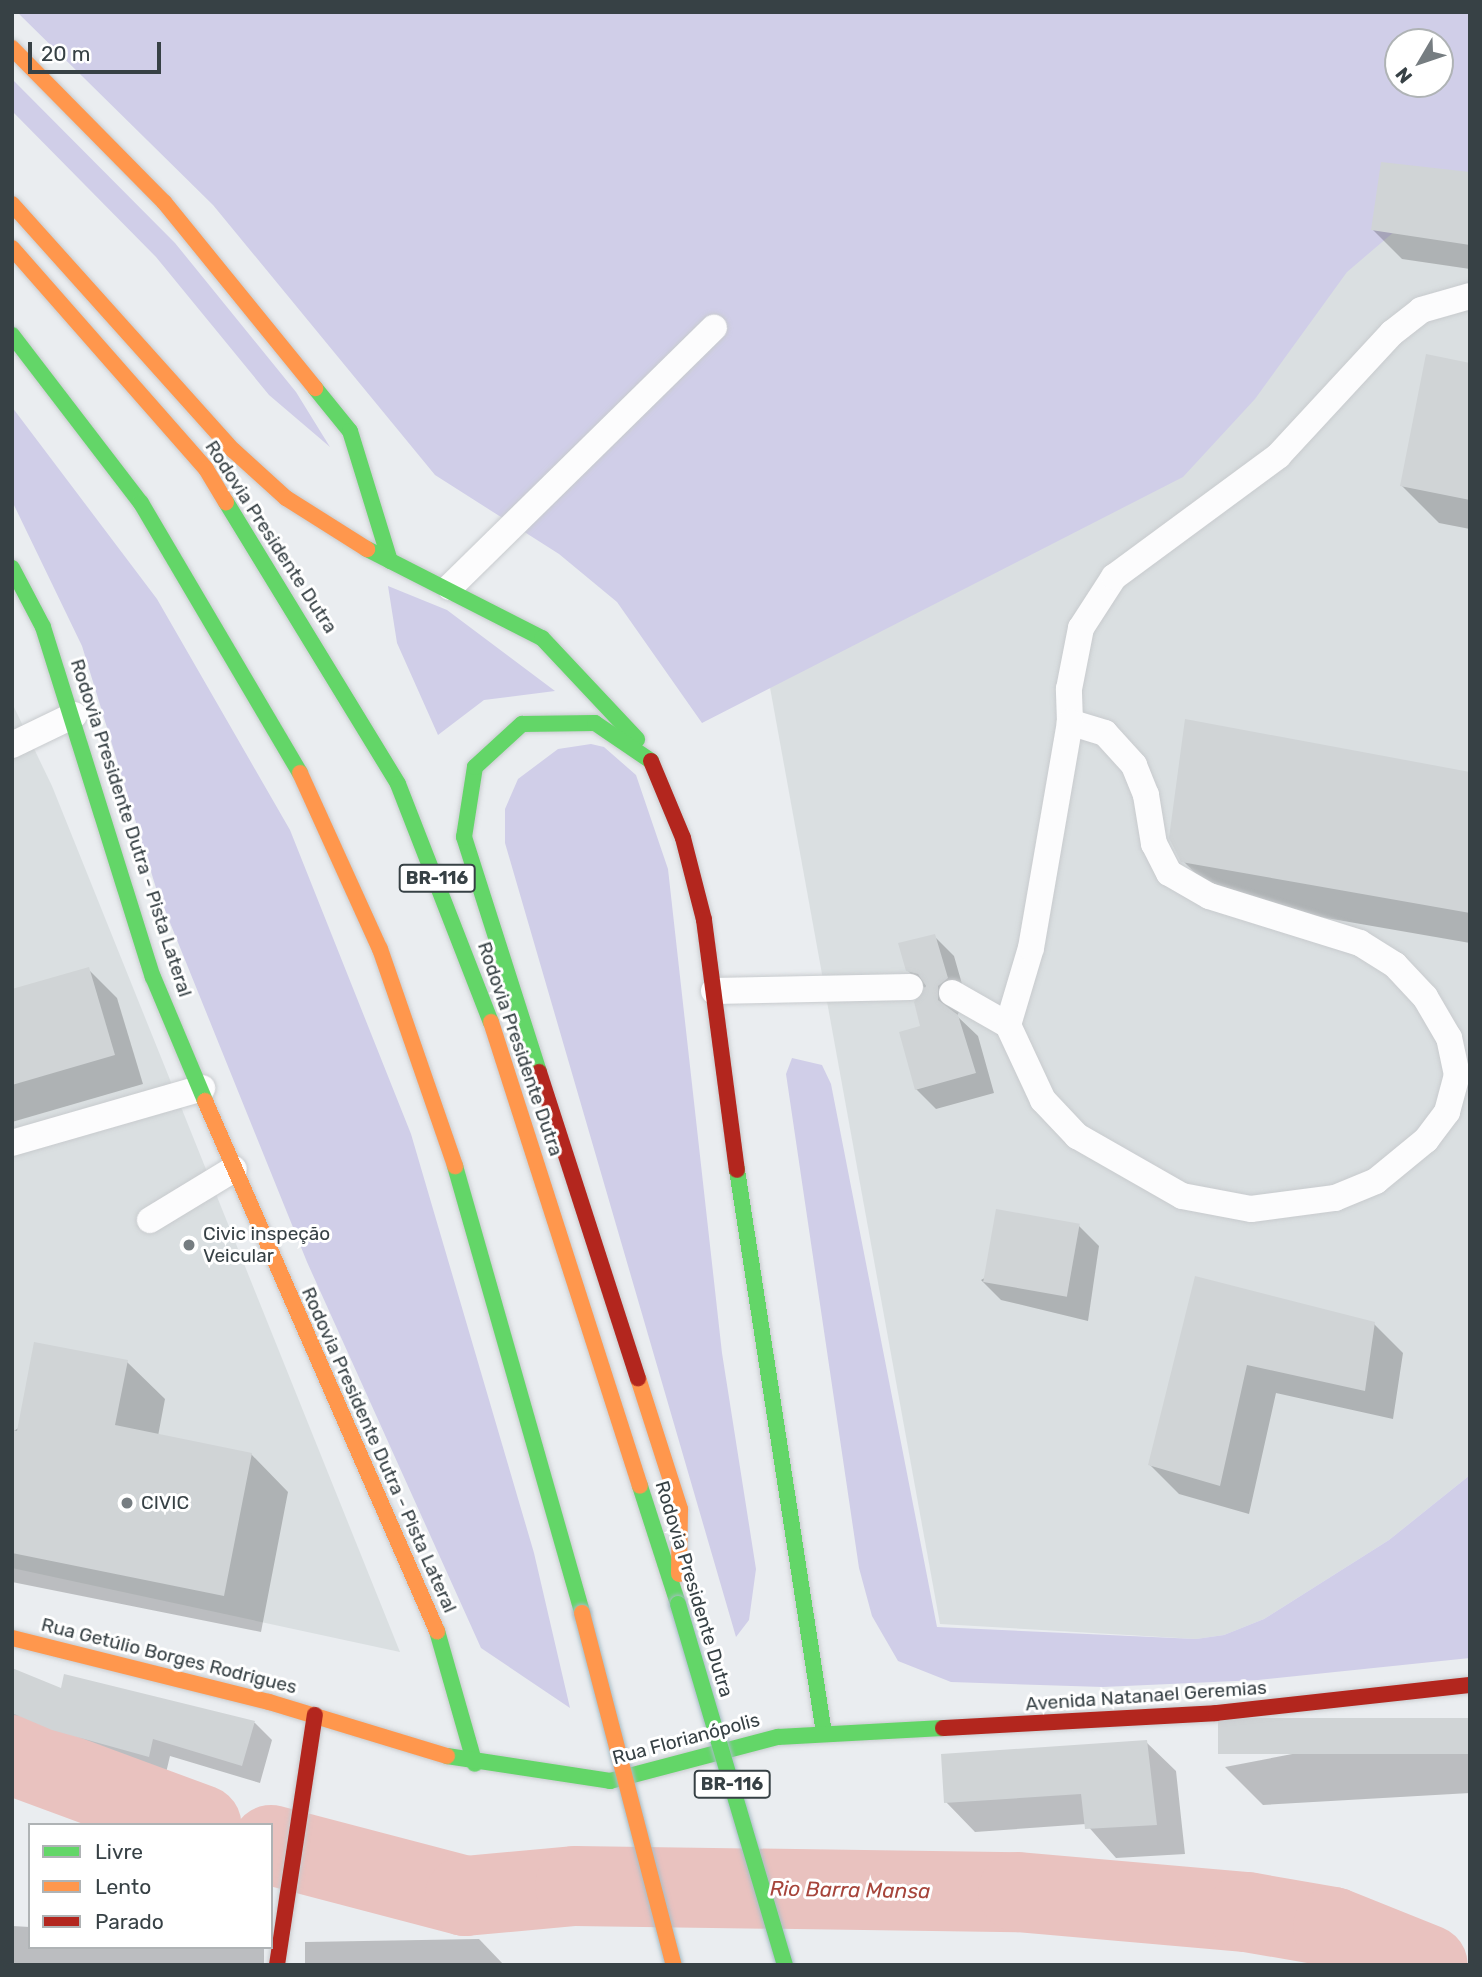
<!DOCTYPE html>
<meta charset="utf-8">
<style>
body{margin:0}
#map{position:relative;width:1482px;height:1977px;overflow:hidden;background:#eaedf0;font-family:Rubik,sans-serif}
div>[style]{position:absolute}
.industrial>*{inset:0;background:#dadfe1}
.green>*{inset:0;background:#d0cee8}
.shadow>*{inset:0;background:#0003}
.river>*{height:80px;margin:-40px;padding:0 40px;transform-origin:40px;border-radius:40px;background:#e9c2bf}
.building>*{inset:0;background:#d0d4d6;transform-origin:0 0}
.roads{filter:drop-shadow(0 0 2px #c8cbce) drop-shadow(0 0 2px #c8cbce)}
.lane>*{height:26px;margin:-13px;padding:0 13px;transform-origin:13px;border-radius:13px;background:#fcfcfd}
.fast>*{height:16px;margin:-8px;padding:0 8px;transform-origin:8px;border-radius:8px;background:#63d668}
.slow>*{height:16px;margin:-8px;padding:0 8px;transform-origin:8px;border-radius:8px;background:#ff974d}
.jam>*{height:16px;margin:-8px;padding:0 8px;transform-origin:8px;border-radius:8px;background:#b3261e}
.bridges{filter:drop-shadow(0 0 2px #a8bcc5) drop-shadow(0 0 2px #a8bcc5)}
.fast-bridge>*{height:16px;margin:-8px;padding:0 8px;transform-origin:8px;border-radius:8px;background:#63d668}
.slow-bridge>*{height:16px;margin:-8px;padding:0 8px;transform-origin:8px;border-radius:8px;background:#ff974d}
.dots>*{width:19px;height:19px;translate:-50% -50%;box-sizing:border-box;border:4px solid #fff;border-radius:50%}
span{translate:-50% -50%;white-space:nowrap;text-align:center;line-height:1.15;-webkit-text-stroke:6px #fff;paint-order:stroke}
.shield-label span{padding:2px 5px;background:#fff;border:2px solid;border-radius:5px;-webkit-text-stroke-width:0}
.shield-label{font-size:18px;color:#374145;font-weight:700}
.street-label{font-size:19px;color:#374145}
.poi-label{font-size:19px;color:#374145}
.left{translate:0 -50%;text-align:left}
.water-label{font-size:21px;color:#a6453b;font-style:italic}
.frame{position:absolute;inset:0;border:14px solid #374145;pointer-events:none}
.legend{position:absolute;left:28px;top:1823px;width:245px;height:126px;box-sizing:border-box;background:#fff;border:2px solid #afb3b5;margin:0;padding:9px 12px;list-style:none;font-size:21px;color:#374145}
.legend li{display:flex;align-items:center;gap:14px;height:35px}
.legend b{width:35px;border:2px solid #afb3b5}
.north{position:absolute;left:1384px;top:28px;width:70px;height:70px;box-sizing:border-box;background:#fff;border:2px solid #afb3b5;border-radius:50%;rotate:231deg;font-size:19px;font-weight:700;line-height:28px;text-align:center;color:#374145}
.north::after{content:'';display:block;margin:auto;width:24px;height:32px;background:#767d81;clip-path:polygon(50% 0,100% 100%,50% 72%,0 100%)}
.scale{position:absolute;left:28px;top:42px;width:133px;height:32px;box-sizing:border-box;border:4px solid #374145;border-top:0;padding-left:9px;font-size:21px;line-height:24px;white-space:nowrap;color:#374145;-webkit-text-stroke:5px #fff;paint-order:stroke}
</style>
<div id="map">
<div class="industrial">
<div style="clip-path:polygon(1470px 145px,1470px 1475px,1389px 1540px,1264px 1619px,1224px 1635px,1196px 1639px,940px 1624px,765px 660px)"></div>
<div style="clip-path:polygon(12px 703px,52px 786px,400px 1652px,12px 1568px)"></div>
</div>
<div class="green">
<div style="clip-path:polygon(evenodd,17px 12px,1470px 12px,1470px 176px,1436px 196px,1347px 272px,1255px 399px,1183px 477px,702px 723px,617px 602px,559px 554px,435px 475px,213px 205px,17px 12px,1398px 42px,1440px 42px,1440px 84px,1398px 84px,1398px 42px)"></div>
<div style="clip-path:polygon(12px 79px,175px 243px,296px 392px,330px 447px,269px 395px,156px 257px,12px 111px)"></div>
<div style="clip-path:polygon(12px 407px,157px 599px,290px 830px,411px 1134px,534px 1553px,570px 1708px,481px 1648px,307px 1262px,156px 888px,82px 646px,12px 501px)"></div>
<div style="clip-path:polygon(388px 586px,447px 610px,555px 691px,484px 700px,438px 735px,397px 643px)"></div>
<div style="clip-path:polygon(591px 744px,604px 747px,636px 775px,668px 869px,722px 1353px,756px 1569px,749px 1620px,736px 1637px,505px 843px,505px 809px,518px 779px,558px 749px)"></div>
<div style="clip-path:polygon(792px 1058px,822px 1065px,831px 1084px,937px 1627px,1196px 1639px,1224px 1635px,1264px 1619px,1389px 1540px,1470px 1475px,1470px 1658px,1258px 1680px,1103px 1687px,951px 1682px,898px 1661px,872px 1616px,859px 1568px,786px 1074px)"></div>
</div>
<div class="shadow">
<div style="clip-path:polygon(1470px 174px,1470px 269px,1402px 259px,1373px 230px)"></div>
<div style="clip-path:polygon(1470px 365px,1470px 529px,1439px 523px,1402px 486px)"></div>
<div style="clip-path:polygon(1470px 773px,1470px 943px,1222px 900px,1184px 862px)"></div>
<div style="clip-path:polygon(934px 936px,954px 956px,966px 998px,957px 1016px,978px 1036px,994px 1093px,936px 1109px,916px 1089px,926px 989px,907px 970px)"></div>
<div style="clip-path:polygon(88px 969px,117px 998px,143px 1084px,12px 1122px,12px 991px)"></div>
<div style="clip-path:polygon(1079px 1226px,1099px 1246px,1088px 1321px,1001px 1300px,981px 1280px)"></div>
<div style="clip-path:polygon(1196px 1278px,1374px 1324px,1403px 1353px,1393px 1419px,1276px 1393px,1249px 1514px,1179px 1494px,1150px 1465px)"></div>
<div style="clip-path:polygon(127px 1362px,165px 1399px,158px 1436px,251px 1454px,288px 1492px,261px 1632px,12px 1582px,12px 1432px)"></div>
<div style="clip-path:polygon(12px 1670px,62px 1691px,66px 1676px,255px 1723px,272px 1740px,260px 1783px,170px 1756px,166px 1773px,117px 1762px,12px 1724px)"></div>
<div style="clip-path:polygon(1470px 1720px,1470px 1793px,1263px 1805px,1225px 1767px)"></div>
<div style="clip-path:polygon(1146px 1742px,1176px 1771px,1185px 1854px,1116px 1858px,1086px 1824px,975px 1832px,946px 1802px)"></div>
<div style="clip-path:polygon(12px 1926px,30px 1927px,30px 1947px,264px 1947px,264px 1965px,12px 1965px)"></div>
<div style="clip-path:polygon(479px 1939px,504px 1965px,305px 1965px,305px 1942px)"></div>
</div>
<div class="river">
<div style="left:12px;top:1755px;width:202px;rotate:20.3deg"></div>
<div style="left:271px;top:1845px;width:201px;rotate:14.7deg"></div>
<div style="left:465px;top:1896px;width:110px;rotate:-5.2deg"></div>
<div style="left:575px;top:1886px;width:443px;rotate:0.8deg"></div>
<div style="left:1018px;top:1892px;width:230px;rotate:5deg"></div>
<div style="left:1247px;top:1912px;width:87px;rotate:9.9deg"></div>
<div style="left:1333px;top:1927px;width:102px;rotate:21.8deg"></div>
</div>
<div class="building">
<div style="clip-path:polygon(1381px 162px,1470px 172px,1470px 245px,1371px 230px)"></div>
<div style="clip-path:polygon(1426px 354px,1470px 363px,1470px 500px,1400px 486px)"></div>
<div style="clip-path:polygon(1185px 719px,1470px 772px,1470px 913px,1181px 862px,1169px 838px)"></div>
<div style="clip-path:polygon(935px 934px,948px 978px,938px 986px,938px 1000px,958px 1015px,976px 1073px,915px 1090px,899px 1032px,920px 1026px,914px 1002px,926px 986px,918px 974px,906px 971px,898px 943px)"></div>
<div style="clip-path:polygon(89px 967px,115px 1055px,12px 1085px,12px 989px)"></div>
<div style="left:996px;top:1209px;width:85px;height:74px;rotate:10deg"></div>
<div style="clip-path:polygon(1195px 1276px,1375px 1322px,1365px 1391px,1247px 1365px,1220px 1486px,1148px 1465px)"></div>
<div style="clip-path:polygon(34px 1342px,128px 1360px,115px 1425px,252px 1453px,224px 1596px,12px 1553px,12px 1430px,17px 1431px)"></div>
<div style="clip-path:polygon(12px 1668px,61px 1688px,64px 1674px,255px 1721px,242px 1766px,153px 1739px,149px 1757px,52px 1730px,12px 1713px)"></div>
<div style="left:1470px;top:1718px;width:36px;height:252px;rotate:90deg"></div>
<div style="clip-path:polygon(1147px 1740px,1157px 1825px,1085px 1829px,1081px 1794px,944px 1803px,941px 1754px)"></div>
</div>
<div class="roads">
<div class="lane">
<div style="left:450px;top:587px;width:370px;rotate:-44.5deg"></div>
<div style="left:12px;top:745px;width:69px;rotate:-25.8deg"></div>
<div style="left:714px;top:991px;width:196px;rotate:-1.2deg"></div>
<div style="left:952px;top:993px;width:64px;rotate:29.7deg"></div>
<div style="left:1008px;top:1025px;width:83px;rotate:65deg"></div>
<div style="left:1043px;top:1100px;width:50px;rotate:46.6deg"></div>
<div style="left:1077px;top:1136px;width:121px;rotate:29.7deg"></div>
<div style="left:1182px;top:1196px;width:70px;rotate:10.7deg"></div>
<div style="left:1251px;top:1209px;width:85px;rotate:-7.5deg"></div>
<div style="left:1335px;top:1198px;width:44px;rotate:-22.5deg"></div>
<div style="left:1376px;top:1181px;width:65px;rotate:-39.4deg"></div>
<div style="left:1426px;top:1140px;width:35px;rotate:-53deg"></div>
<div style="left:1447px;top:1112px;width:38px;rotate:-75deg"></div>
<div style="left:1457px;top:1075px;width:38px;rotate:-102deg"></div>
<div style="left:1449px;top:1038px;width:48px;rotate:-120.3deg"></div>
<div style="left:1425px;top:997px;width:44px;rotate:-133.2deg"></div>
<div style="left:1395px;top:965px;width:41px;rotate:-147.8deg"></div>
<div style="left:1360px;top:943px;width:158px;rotate:-162.7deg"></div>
<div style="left:1209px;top:896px;width:46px;rotate:-150.1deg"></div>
<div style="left:1169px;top:873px;width:33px;rotate:-117deg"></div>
<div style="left:1154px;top:844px;width:50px;rotate:-99.3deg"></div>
<div style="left:1146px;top:795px;width:32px;rotate:-112deg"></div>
<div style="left:1134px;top:765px;width:43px;rotate:-132.2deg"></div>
<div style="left:1105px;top:733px;width:37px;rotate:-163deg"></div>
<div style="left:1070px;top:722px;width:33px;rotate:-92deg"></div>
<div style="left:1069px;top:689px;width:62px;rotate:-78.9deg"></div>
<div style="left:1081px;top:628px;width:61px;rotate:-57.1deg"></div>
<div style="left:1114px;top:577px;width:204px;rotate:-36.4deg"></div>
<div style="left:1278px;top:456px;width:168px;rotate:-47.2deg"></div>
<div style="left:1392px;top:333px;width:37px;rotate:-38deg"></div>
<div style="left:1421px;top:310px;width:51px;rotate:-15.9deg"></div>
<div style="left:1008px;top:1025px;width:80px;rotate:-73.4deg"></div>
<div style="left:1031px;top:948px;width:229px;rotate:-80.2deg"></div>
<div style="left:12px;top:1143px;width:198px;rotate:-16.1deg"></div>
<div style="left:150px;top:1220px;width:98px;rotate:-31.3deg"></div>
</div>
<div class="fast">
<div style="left:12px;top:335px;width:212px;rotate:52.5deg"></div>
<div style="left:141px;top:503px;width:313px;rotate:59.5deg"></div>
<div style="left:315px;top:388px;width:55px;rotate:50.9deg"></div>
<div style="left:350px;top:431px;width:136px;rotate:72.9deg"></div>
<div style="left:226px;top:502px;width:330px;rotate:58.6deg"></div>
<div style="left:398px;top:784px;width:256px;rotate:68.7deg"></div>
<div style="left:367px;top:549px;width:196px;rotate:27deg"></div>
<div style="left:542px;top:638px;width:139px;rotate:46.8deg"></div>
<div style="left:12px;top:568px;width:67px;rotate:62.3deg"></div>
<div style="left:43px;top:627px;width:367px;rotate:72.6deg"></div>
<div style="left:153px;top:977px;width:134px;rotate:67.2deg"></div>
<div style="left:539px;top:1072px;width:247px;rotate:-107.7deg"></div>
<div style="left:464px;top:837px;width:71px;rotate:-81.1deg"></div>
<div style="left:475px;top:767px;width:64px;rotate:-42.5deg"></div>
<div style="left:522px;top:724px;width:73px;rotate:-0.8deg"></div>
<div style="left:595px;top:723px;width:68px;rotate:34.2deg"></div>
<div style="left:455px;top:1166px;width:465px;rotate:74.1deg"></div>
<div style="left:737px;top:1170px;width:570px;rotate:81.22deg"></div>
<div style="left:640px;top:1486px;width:124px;rotate:72.1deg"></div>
<div style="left:437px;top:1631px;width:138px;rotate:74.1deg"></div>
<div style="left:447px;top:1756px;width:165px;rotate:8.7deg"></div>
<div style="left:610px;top:1781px;width:174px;rotate:-14.7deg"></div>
<div style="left:778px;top:1737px;width:165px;rotate:-3.1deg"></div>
</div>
<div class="slow">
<div style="left:12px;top:48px;width:216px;rotate:45.4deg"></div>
<div style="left:164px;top:202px;width:240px;rotate:50.9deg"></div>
<div style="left:12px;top:204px;width:331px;rotate:48.1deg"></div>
<div style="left:233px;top:450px;width:72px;rotate:42.2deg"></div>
<div style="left:286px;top:498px;width:96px;rotate:32.2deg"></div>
<div style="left:12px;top:248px;width:294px;rotate:48.7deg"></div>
<div style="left:206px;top:469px;width:39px;rotate:59deg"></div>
<div style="left:300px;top:773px;width:193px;rotate:65.6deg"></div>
<div style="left:380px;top:949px;width:230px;rotate:70.9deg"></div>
<div style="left:491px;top:1022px;width:487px;rotate:72.2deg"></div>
<div style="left:205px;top:1101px;width:579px;rotate:66.36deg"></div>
<div style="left:638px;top:1378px;width:138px;rotate:72.2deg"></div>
<div style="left:680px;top:1509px;width:65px;rotate:90.9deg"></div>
<div style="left:12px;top:1638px;width:265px;rotate:14deg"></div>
<div style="left:269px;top:1702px;width:186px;rotate:16.9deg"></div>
</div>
<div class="jam">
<div style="left:651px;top:761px;width:83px;rotate:67.4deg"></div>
<div style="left:683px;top:838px;width:85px;rotate:75.6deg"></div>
<div style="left:704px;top:920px;width:252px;rotate:82.5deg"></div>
<div style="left:539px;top:1072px;width:322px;rotate:72.1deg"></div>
<div style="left:943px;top:1728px;width:273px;rotate:-3.1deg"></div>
<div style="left:1216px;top:1713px;width:256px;rotate:-6.3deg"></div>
<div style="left:277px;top:1965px;width:253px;rotate:-81.4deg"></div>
</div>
</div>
<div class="bridges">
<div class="fast-bridge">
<div style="left:678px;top:1604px;width:377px;rotate:73.5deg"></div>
</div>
<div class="slow-bridge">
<div style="left:582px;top:1613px;width:364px;rotate:75.4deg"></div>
</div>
</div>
<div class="dots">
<div style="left:189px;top:1245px;background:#767d81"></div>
<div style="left:127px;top:1503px;background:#767d81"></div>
</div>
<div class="shield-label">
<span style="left:437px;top:878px">BR-116</span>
<span style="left:732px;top:1784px">BR-116</span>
</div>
<div class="street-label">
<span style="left:271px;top:537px;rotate:57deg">Rodovia Presidente Dutra</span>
<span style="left:131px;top:828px;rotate:72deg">Rodovia Presidente Dutra - Pista Lateral</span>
<span style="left:520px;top:1049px;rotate:71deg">Rodovia Presidente Dutra</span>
<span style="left:379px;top:1450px;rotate:66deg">Rodovia Presidente Dutra - Pista Lateral</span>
<span style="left:694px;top:1589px;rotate:73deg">Rodovia Presidente Dutra</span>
<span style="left:169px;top:1656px;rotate:14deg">Rua Getúlio Borges Rodrigues</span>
<span style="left:1146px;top:1696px;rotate:-4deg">Avenida Natanael Geremias</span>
<span style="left:686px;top:1739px;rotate:-15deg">Rua Florianópolis</span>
</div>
<div class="poi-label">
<span class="left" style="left:203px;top:1245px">Civic inspeção<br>Veicular</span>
<span class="left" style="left:141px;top:1503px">CIVIC</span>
</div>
<div class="water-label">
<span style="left:850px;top:1890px;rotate:1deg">Rio Barra Mansa</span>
</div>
<div class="frame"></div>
<ul class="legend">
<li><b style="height:9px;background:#63d668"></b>Livre</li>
<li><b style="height:9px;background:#ff974d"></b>Lento</li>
<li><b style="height:9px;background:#b3261e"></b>Parado</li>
</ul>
<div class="north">N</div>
<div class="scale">20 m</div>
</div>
